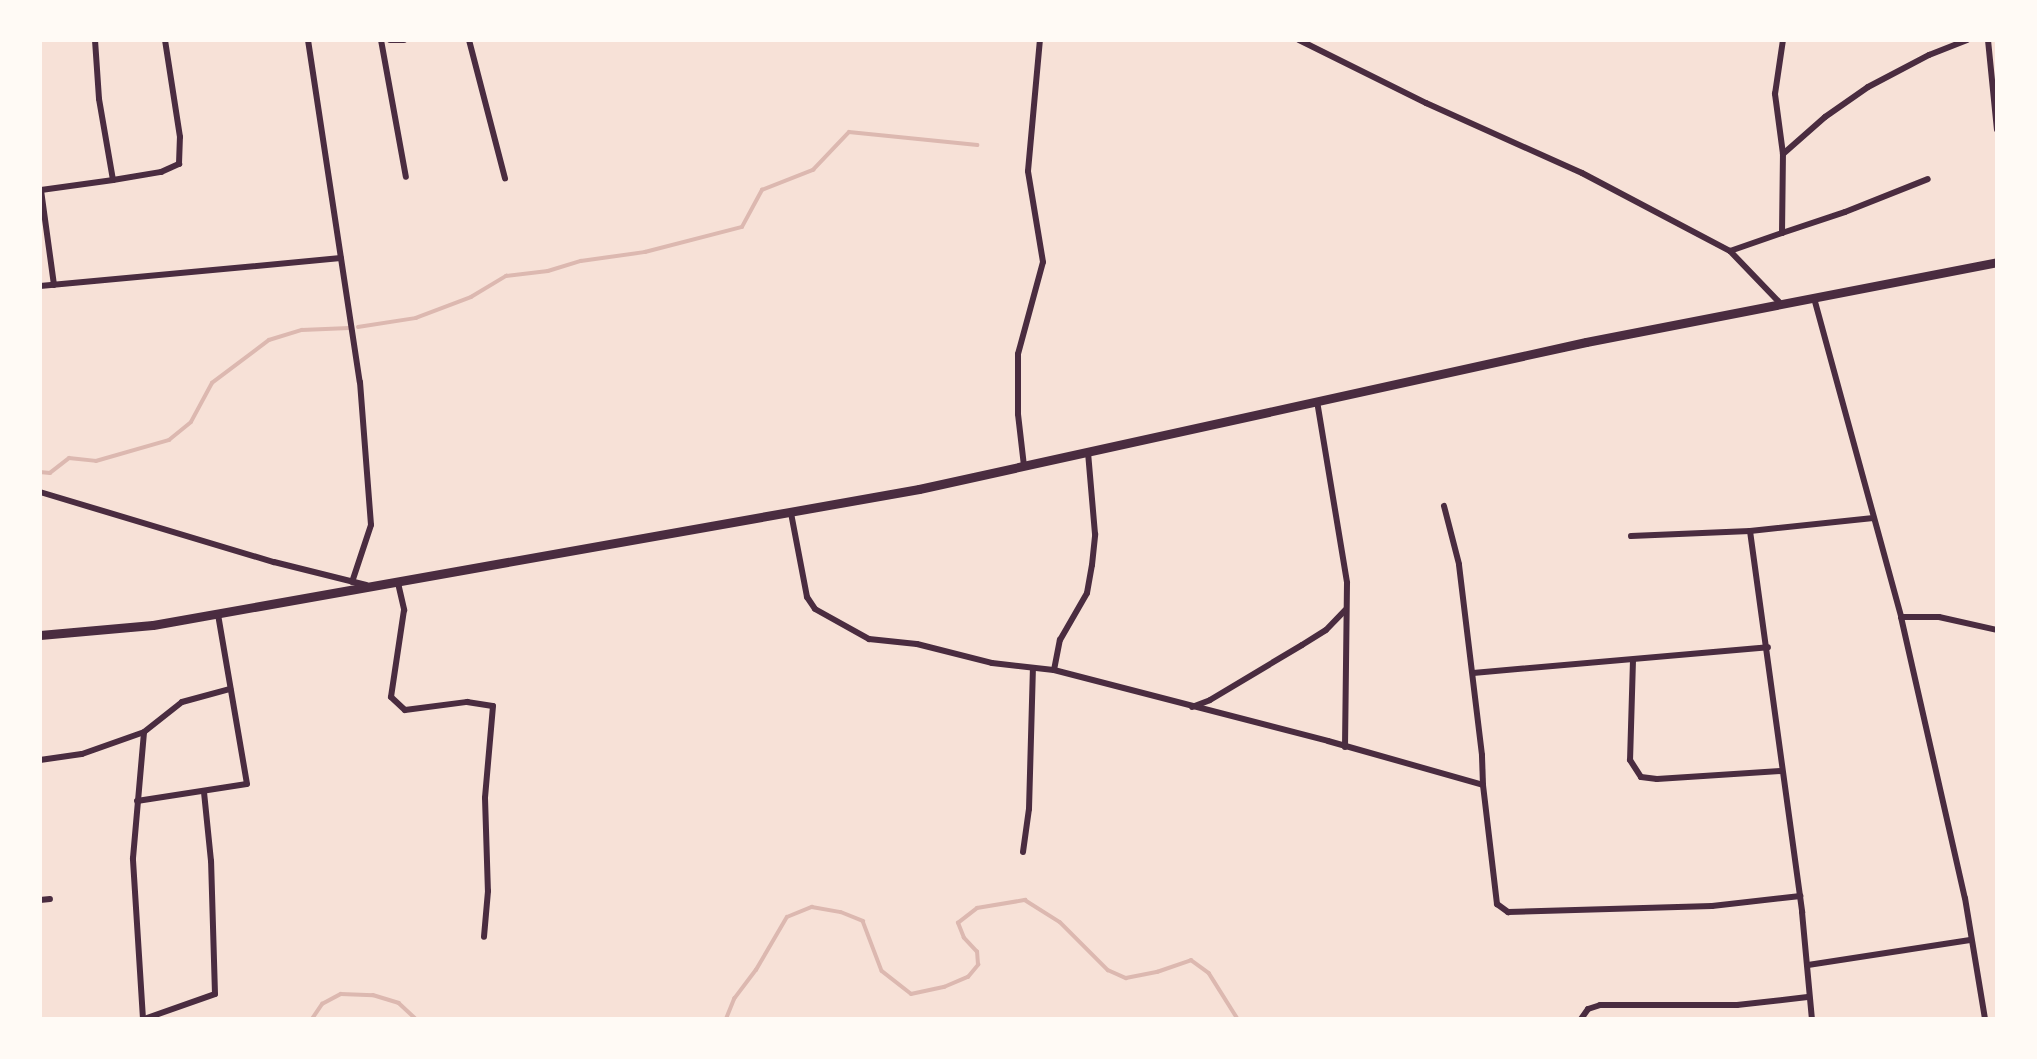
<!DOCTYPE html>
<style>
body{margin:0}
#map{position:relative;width:2037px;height:1059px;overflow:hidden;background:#f7e1d7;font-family:"Zilla Slab",serif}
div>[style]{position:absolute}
.stream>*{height:3.5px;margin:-1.75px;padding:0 1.75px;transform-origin:1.75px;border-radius:1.75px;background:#dcb8b0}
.minor>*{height:6px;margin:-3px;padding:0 3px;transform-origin:3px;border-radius:3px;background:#4a2c40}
.secondary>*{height:9px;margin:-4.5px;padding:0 4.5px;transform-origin:4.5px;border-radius:4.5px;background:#4a2c40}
span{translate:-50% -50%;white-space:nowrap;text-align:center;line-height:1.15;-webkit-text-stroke:5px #fffaf5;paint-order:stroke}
.frame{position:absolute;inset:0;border:42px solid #fffaf5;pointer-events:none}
</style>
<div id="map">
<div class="stream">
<div style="left:358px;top:327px;width:59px;rotate:-8.8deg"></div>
<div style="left:416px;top:318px;width:59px;rotate:-20.9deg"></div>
<div style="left:471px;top:297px;width:41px;rotate:-31deg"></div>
<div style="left:506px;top:276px;width:42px;rotate:-6.8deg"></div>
<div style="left:548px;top:271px;width:34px;rotate:-17deg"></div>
<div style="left:581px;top:261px;width:65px;rotate:-8deg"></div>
<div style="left:645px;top:252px;width:100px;rotate:-14.5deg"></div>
<div style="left:742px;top:227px;width:42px;rotate:-61.6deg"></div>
<div style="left:762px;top:190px;width:55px;rotate:-21.4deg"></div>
<div style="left:813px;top:170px;width:52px;rotate:-46.5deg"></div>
<div style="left:849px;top:132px;width:129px;rotate:5.8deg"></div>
<div style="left:40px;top:472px;width:10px;rotate:6deg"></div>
<div style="left:50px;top:473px;width:24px;rotate:-38deg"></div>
<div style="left:69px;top:458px;width:27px;rotate:6deg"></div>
<div style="left:96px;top:461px;width:76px;rotate:-16deg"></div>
<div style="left:169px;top:440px;width:28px;rotate:-39deg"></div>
<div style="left:191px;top:422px;width:44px;rotate:-61.7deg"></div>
<div style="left:212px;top:383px;width:71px;rotate:-37deg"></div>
<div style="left:269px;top:340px;width:34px;rotate:-17deg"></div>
<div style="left:302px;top:330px;width:47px;rotate:-2.4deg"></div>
<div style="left:312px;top:1019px;width:18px;rotate:-56deg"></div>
<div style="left:322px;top:1004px;width:21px;rotate:-28deg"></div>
<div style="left:341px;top:994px;width:32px;rotate:2deg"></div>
<div style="left:373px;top:995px;width:27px;rotate:17deg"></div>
<div style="left:399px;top:1003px;width:23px;rotate:43deg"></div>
<div style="left:726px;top:1019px;width:22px;rotate:-68deg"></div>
<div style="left:734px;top:999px;width:36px;rotate:-53deg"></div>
<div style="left:756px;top:970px;width:61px;rotate:-59.7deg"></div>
<div style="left:787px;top:917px;width:27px;rotate:-22deg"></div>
<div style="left:812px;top:907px;width:29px;rotate:10deg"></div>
<div style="left:841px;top:912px;width:24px;rotate:22deg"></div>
<div style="left:863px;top:921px;width:53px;rotate:69.2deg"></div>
<div style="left:882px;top:971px;width:37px;rotate:38deg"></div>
<div style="left:911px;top:994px;width:34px;rotate:-12deg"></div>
<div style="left:944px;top:987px;width:26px;rotate:-23deg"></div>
<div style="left:968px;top:977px;width:16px;rotate:-50deg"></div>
<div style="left:978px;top:965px;width:13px;rotate:-94deg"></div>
<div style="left:977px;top:952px;width:19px;rotate:-133deg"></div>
<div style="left:964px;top:938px;width:16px;rotate:-112deg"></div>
<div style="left:958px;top:923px;width:24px;rotate:-38deg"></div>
<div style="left:977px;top:908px;width:49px;rotate:-9.5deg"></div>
<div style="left:1025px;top:900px;width:41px;rotate:32.2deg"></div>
<div style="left:1060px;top:922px;width:68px;rotate:45deg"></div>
<div style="left:1108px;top:970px;width:20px;rotate:24deg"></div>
<div style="left:1126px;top:978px;width:32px;rotate:-11deg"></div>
<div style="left:1157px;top:972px;width:36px;rotate:-19deg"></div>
<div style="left:1191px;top:960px;width:22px;rotate:36deg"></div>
<div style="left:1209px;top:973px;width:54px;rotate:57.8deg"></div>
</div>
<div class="minor">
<div style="left:95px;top:40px;width:59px;rotate:86.1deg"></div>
<div style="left:99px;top:99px;width:82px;rotate:80.2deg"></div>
<div style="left:113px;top:180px;width:49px;rotate:-9.5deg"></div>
<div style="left:161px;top:172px;width:20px;rotate:-24deg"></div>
<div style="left:179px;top:164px;width:27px;rotate:-88deg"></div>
<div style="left:180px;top:137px;width:98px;rotate:-98.8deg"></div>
<div style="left:308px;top:40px;width:346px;rotate:81.4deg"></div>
<div style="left:360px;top:382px;width:143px;rotate:85.6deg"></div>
<div style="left:371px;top:525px;width:60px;rotate:108.4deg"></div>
<div style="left:381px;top:40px;width:139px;rotate:79.7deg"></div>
<div style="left:390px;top:40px;width:14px"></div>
<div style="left:469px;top:40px;width:143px;rotate:75.4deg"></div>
<div style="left:1299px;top:40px;width:142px;rotate:26.4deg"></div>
<div style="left:1426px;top:103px;width:171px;rotate:24.2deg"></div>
<div style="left:1582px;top:173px;width:167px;rotate:27.8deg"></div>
<div style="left:1730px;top:251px;width:74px;rotate:46.1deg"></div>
<div style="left:1988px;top:40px;width:90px;rotate:84.3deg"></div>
<div style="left:1783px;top:154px;width:56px;rotate:-41.4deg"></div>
<div style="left:1825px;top:117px;width:52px;rotate:-34.9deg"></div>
<div style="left:1868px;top:87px;width:69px;rotate:-27.7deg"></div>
<div style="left:1929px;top:55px;width:41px;rotate:-21.5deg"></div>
<div style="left:1782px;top:233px;width:66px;rotate:-18.4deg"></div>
<div style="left:1845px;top:212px;width:89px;rotate:-21.7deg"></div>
<div style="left:1730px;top:251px;width:55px;rotate:-19.1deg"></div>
<div style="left:1782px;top:233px;width:79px;rotate:-89.3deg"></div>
<div style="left:1783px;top:154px;width:61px;rotate:-97.6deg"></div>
<div style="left:1775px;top:94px;width:55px;rotate:-81.6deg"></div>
<div style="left:54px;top:285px;width:96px;rotate:-97.8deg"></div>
<div style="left:41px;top:190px;width:73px;rotate:-7.9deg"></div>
<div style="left:40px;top:286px;width:302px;rotate:-5.3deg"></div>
<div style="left:1814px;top:298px;width:331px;rotate:74.7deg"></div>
<div style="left:1901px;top:617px;width:288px;rotate:77.2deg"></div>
<div style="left:1965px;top:898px;width:123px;rotate:80.6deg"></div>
<div style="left:1317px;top:401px;width:184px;rotate:80.6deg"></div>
<div style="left:1347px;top:583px;width:164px;rotate:90.7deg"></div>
<div style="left:1024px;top:466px;width:52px;rotate:-96.6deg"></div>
<div style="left:1018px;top:414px;width:60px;rotate:-90deg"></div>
<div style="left:1018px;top:354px;width:95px;rotate:-74.8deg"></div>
<div style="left:1043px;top:262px;width:92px;rotate:-99.4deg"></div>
<div style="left:1028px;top:171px;width:132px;rotate:-84.8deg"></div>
<div style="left:40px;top:492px;width:244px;rotate:16.7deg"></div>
<div style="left:274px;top:562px;width:95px;rotate:14deg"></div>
<div style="left:791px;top:513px;width:86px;rotate:79.2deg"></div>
<div style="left:807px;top:597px;width:14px;rotate:56deg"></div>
<div style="left:815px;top:609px;width:62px;rotate:29.1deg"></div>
<div style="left:869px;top:639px;width:48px;rotate:5.9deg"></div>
<div style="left:917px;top:644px;width:77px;rotate:14.2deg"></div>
<div style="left:992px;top:663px;width:62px;rotate:6.4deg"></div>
<div style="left:1054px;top:670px;width:283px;rotate:14.5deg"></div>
<div style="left:1328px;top:741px;width:161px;rotate:15.8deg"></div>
<div style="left:1483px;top:785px;width:30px;rotate:-92deg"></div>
<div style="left:1482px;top:755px;width:192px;rotate:-96.9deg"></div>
<div style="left:1459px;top:564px;width:60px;rotate:-104.5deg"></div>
<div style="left:1750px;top:531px;width:385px;rotate:82.2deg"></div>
<div style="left:1802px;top:912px;width:107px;rotate:84.7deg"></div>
<div style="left:1631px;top:536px;width:119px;rotate:-2.4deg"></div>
<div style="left:1750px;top:531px;width:124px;rotate:-6deg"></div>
<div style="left:398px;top:583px;width:28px;rotate:77deg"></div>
<div style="left:404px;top:610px;width:88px;rotate:98.5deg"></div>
<div style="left:391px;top:697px;width:19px;rotate:43deg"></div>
<div style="left:405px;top:710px;width:63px;rotate:-7.4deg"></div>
<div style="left:467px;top:702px;width:26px;rotate:9deg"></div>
<div style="left:493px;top:706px;width:92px;rotate:95deg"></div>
<div style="left:485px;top:798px;width:93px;rotate:88.2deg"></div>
<div style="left:488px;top:891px;width:46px;rotate:95deg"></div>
<div style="left:1901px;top:617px;width:38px"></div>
<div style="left:1939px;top:617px;width:59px;rotate:12.6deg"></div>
<div style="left:1633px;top:660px;width:100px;rotate:91.7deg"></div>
<div style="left:1630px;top:760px;width:20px;rotate:57deg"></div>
<div style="left:1641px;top:777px;width:16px;rotate:7deg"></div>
<div style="left:1657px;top:779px;width:124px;rotate:-3.7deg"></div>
<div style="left:1054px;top:670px;width:31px;rotate:-79deg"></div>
<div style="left:1060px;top:640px;width:54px;rotate:-60.1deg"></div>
<div style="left:1087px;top:593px;width:28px;rotate:-80deg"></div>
<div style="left:1092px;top:565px;width:31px;rotate:-84deg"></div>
<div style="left:1095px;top:534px;width:82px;rotate:-94.9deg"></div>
<div style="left:1473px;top:673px;width:296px;rotate:-5deg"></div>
<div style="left:1192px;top:707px;width:19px;rotate:-21deg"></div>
<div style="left:1210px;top:700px;width:107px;rotate:-30.9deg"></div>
<div style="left:1302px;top:645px;width:28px;rotate:-32deg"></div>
<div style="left:1326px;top:630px;width:28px;rotate:-46deg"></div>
<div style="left:40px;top:760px;width:42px;rotate:-8.1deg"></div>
<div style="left:82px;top:754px;width:66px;rotate:-19.5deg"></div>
<div style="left:1483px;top:785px;width:120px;rotate:83.3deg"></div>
<div style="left:1497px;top:904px;width:14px;rotate:36deg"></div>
<div style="left:1508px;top:912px;width:204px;rotate:-1.7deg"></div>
<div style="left:1712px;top:906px;width:89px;rotate:-6.5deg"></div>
<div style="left:137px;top:801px;width:111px;rotate:-8.8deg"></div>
<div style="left:247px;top:784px;width:172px;rotate:-99.7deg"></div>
<div style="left:1023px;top:852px;width:43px;rotate:-82.1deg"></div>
<div style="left:1029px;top:809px;width:140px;rotate:-88.4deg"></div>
<div style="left:40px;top:900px;width:10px;rotate:-6deg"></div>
<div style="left:1808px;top:965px;width:164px;rotate:-8.8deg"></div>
<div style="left:143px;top:1019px;width:161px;rotate:-93.6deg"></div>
<div style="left:133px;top:858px;width:126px;rotate:-85deg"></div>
<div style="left:144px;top:732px;width:48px;rotate:-38.3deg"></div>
<div style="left:182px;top:702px;width:50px;rotate:-15.2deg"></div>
<div style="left:144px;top:1019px;width:75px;rotate:-19.4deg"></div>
<div style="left:215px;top:994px;width:133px;rotate:-91.7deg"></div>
<div style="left:211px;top:861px;width:69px;rotate:-95.8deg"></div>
<div style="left:1581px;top:1019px;width:12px;rotate:-55deg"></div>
<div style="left:1588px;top:1009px;width:13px;rotate:-18deg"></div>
<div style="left:1600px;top:1005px;width:137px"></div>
<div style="left:1737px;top:1005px;width:71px;rotate:-6.4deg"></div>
</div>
<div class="secondary">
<div style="left:40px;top:635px;width:113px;rotate:-5.1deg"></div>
<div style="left:153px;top:625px;width:778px;rotate:-10.07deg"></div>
<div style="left:919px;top:489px;width:683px;rotate:-12.43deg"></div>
<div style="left:1586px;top:342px;width:419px;rotate:-11deg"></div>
</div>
<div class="frame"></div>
</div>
